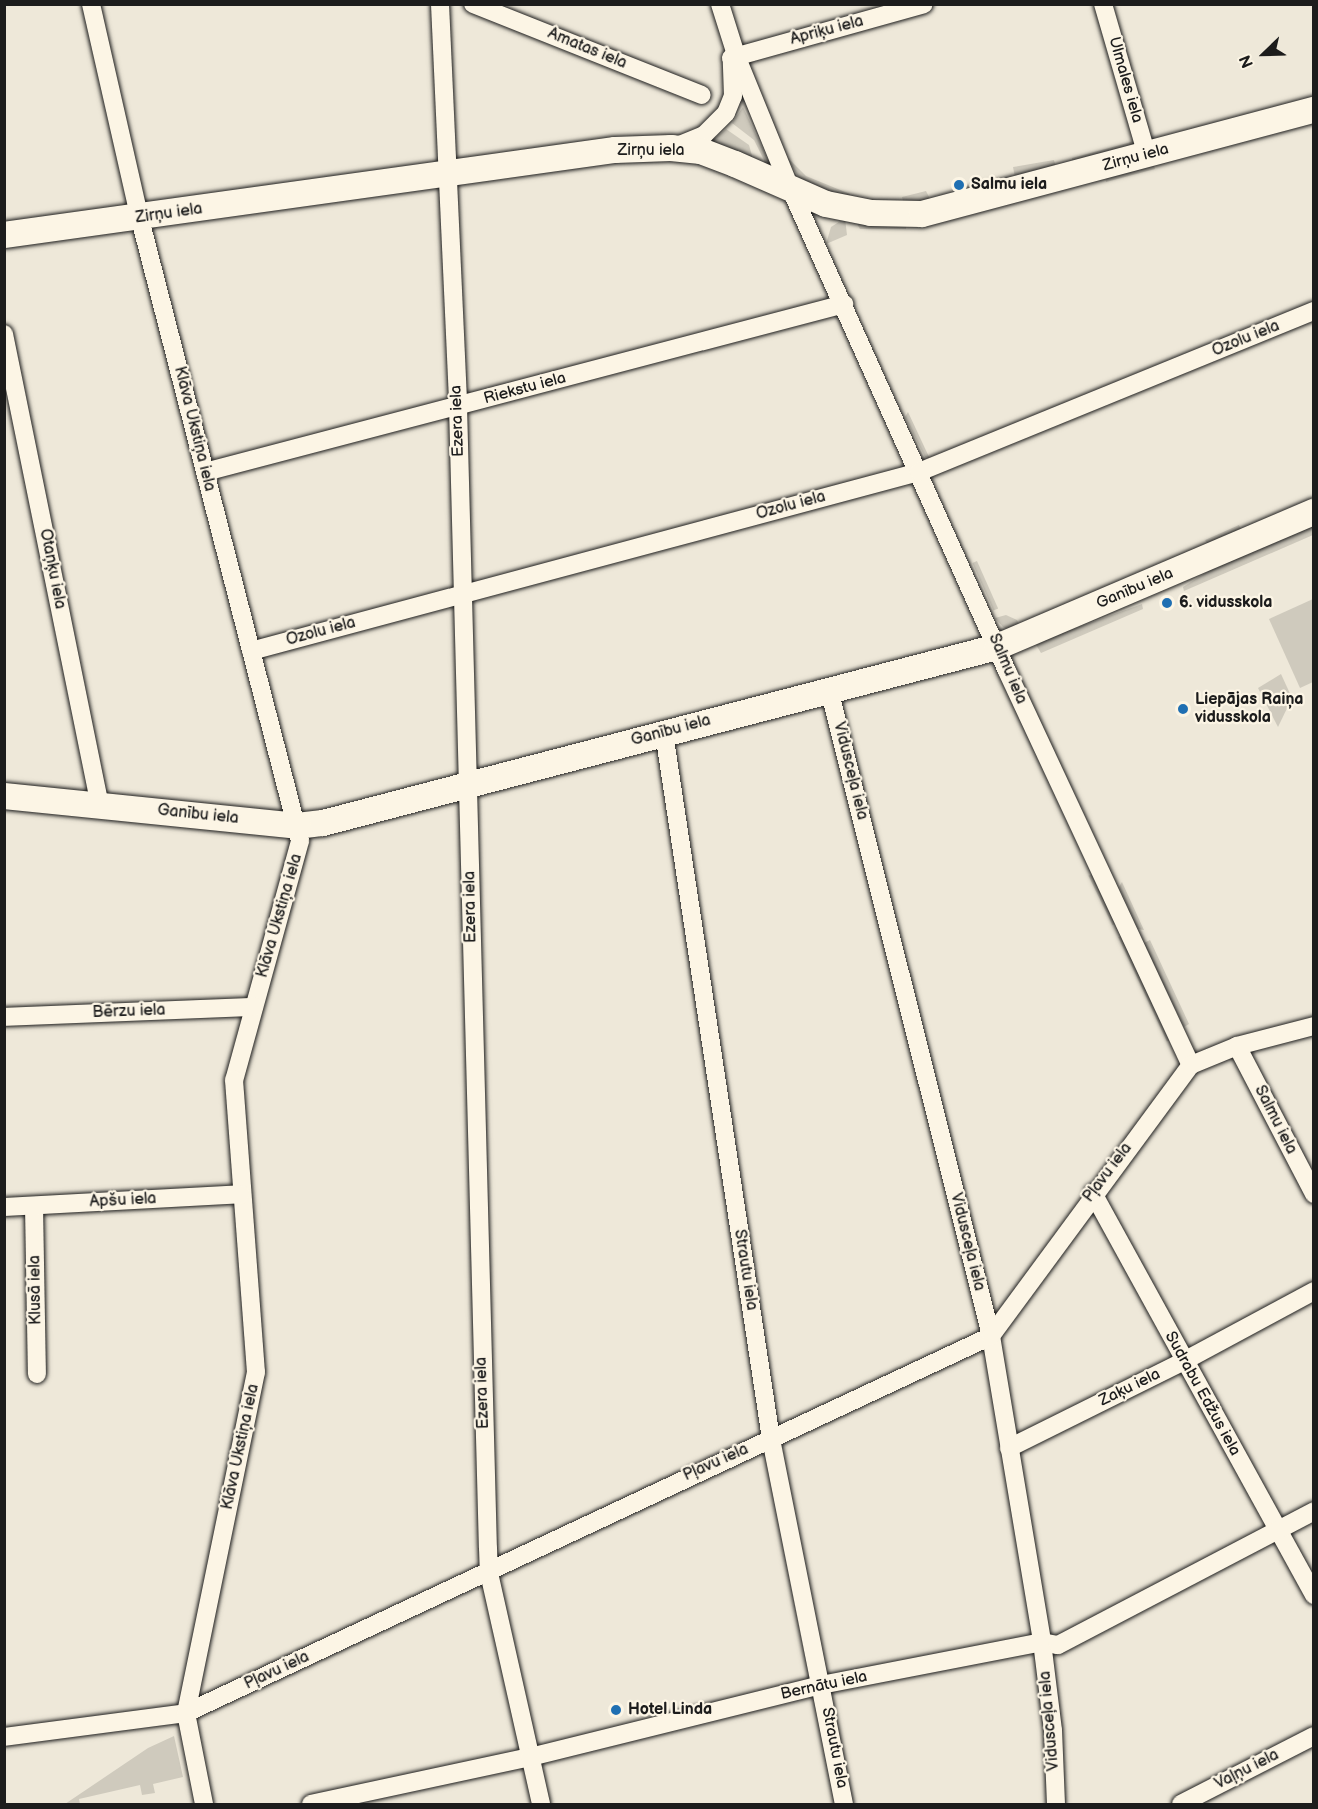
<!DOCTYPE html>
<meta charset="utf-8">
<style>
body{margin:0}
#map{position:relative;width:1318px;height:1809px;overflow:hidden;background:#eee8d9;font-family:"Balsamiq Sans",sans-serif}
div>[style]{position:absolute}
.green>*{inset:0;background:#cfcabd;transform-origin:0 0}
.roads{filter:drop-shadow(0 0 2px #1c1c1c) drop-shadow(0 0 2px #1c1c1c)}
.minor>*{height:18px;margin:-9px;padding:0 9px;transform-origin:9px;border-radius:9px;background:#fcf5e5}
.highway>*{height:26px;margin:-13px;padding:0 13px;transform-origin:13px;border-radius:13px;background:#fcf5e5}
.dots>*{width:16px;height:16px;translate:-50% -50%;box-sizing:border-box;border:3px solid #fcf5e5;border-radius:50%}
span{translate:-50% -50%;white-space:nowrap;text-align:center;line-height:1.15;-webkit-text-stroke:4.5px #fcf5e5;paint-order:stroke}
.street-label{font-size:16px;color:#1c1c1c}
.poi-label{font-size:16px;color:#1c1c1c;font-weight:700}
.left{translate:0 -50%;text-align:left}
.frame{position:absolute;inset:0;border:6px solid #1c1c1c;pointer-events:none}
.north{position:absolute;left:1234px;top:24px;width:60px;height:60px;-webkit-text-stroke:4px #fcf5e5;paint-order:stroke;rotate:247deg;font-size:16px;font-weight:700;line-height:24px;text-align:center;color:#1c1c1c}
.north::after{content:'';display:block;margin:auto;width:21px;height:27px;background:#1c1c1c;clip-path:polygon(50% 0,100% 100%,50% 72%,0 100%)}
</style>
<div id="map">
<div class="green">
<div style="clip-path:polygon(743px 107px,769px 162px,767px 166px,763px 166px,764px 160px,754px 140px,732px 123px)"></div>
<div style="clip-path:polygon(726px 129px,749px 145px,754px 163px,707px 145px)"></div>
<div style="clip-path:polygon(1131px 142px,1130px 146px,1072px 161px,1072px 158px)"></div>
<div style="clip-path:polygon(786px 156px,806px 176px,850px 194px,850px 199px,802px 183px)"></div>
<div style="clip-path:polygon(1054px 160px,1056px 168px,1015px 177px,1013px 167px)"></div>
<div style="clip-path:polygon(1153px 162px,1155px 169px,1106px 182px,1105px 176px)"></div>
<div style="clip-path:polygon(926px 191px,930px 199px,909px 204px,903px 201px,902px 197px)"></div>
<div style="clip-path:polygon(845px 218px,847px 235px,826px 244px,831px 227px)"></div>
<div style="clip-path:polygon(855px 220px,906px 223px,906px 229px,860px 229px)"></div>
<div style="clip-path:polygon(908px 412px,930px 459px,925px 457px,905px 417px)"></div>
<div style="clip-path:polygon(1313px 522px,1313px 535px,1184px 591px,1183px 587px,1223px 562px)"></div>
<div style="left:1239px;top:525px;width:10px;height:37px;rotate:66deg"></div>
<div style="left:977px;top:561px;width:52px;height:5px;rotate:66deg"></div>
<div style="clip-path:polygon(1313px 599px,1313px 682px,1300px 688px,1269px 619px)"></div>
<div style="clip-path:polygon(1142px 604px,1143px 609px,1041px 653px,1035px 643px)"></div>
<div style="clip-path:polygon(1006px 615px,1017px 620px,1021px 628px,1011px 631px,1003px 627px,995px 618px)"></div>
<div style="clip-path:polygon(1281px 674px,1292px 698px,1278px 727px,1258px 688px)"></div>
<div style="left:1092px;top:874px;width:55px;height:4px;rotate:64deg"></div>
<div style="clip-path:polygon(1122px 882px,1144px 930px,1138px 929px,1119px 887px)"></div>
<div style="left:1121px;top:936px;width:115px;height:3px;rotate:65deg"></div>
<div style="clip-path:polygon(1150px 940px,1189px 1024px,1184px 1027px,1144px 943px)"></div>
<div style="clip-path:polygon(174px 1736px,183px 1777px,153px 1784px,155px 1793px,142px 1795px,140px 1785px,79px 1799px,80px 1804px,65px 1804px,148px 1748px)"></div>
</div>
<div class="roads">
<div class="minor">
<div style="left:91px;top:4px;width:221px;rotate:77.2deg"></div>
<div style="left:140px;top:219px;width:642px;rotate:75.57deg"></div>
<div style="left:300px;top:841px;width:248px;rotate:105.4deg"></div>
<div style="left:234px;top:1080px;width:293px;rotate:85.7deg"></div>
<div style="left:256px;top:1372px;width:348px;rotate:101.6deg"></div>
<div style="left:186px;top:1713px;width:93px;rotate:78.8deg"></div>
<div style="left:440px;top:4px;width:402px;rotate:87.4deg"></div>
<div style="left:458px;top:406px;width:1142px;rotate:88.5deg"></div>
<div style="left:488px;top:1548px;width:25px;rotate:88deg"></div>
<div style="left:489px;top:1573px;width:237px;rotate:77.3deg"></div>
<div style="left:473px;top:4px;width:246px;rotate:21.7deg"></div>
<div style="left:720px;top:4px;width:57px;rotate:72.5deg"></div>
<div style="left:737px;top:58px;width:143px;rotate:67.8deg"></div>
<div style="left:791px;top:190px;width:527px;rotate:65.82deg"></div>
<div style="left:1007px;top:671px;width:435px;rotate:65deg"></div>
<div style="left:1103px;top:4px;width:157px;rotate:73.8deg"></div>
<div style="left:731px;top:58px;width:200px;rotate:-15.6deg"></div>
<div style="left:677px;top:146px;width:29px;rotate:-22deg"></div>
<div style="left:704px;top:135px;width:31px;rotate:-45deg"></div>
<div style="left:726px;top:113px;width:18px;rotate:-68deg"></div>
<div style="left:733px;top:96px;width:37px;rotate:-92deg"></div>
<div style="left:4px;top:334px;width:480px;rotate:78.5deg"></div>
<div style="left:205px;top:472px;width:661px;rotate:-14.73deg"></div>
<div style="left:251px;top:651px;width:692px;rotate:-15deg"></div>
<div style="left:919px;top:472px;width:427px;rotate:-22.2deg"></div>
<div style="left:829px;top:689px;width:667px;rotate:75.94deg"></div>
<div style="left:991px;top:1336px;width:310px;rotate:80.5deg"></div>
<div style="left:1042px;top:1642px;width:89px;rotate:82.9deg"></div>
<div style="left:1053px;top:1730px;width:74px;rotate:87.7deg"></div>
<div style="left:664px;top:733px;width:714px;rotate:81.38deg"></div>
<div style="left:771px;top:1439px;width:372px;rotate:78.7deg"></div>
<div style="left:4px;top:1017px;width:250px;rotate:-2.3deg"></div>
<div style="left:1237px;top:1046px;width:167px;rotate:62.5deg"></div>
<div style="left:1093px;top:1193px;width:459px;rotate:61.2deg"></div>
<div style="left:34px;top:1206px;width:168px;rotate:89deg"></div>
<div style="left:4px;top:1207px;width:237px;rotate:-3.1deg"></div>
<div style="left:1009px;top:1448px;width:195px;rotate:-26.4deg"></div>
<div style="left:1184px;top:1361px;width:148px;rotate:-28.3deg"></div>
<div style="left:4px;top:1737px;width:184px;rotate:-7.5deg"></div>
<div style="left:186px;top:1713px;width:889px;rotate:-25.09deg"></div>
<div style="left:991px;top:1336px;width:337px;rotate:-53.6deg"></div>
<div style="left:1191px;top:1065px;width:50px;rotate:-22.4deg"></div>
<div style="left:1237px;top:1046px;width:80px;rotate:-14.6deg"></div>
<div style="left:311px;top:1804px;width:224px;rotate:-12.1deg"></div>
<div style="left:530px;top:1757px;width:300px;rotate:-13.9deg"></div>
<div style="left:821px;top:1685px;width:225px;rotate:-11deg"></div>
<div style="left:1042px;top:1642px;width:16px;rotate:11deg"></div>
<div style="left:1058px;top:1645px;width:289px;rotate:-27.6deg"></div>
<div style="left:1181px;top:1804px;width:149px;rotate:-27.1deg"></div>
</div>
<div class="highway">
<div style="left:4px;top:235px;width:617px;rotate:-7.92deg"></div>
<div style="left:615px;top:150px;width:56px;rotate:-2deg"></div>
<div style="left:671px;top:148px;width:30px;rotate:6deg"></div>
<div style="left:701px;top:151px;width:36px;rotate:21deg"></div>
<div style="left:735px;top:164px;width:99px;rotate:23.7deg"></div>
<div style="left:826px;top:204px;width:46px;rotate:11.3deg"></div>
<div style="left:871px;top:213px;width:51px;rotate:1.1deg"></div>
<div style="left:922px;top:214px;width:406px;rotate:-14.9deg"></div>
<div style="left:4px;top:796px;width:295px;rotate:5.8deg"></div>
<div style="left:297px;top:826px;width:26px;rotate:-7deg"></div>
<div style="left:323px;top:823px;width:697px;rotate:-14.63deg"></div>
<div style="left:997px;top:647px;width:345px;rotate:-23.1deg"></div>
</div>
</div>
<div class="dots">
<div style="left:959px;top:185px;background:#1f6fb2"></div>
<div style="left:1167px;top:603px;background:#1f6fb2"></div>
<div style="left:1183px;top:709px;background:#1f6fb2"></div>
<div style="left:616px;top:1710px;background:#1f6fb2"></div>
</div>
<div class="street-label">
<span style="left:827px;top:31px;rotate:-15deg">Apriķu iela</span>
<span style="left:587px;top:49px;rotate:22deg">Amatas iela</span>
<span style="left:1125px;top:80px;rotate:74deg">Ulmales iela</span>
<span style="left:651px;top:151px">Zirņu iela</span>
<span style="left:1136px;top:158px;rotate:-15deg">Zirņu iela</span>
<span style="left:169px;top:214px;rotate:-8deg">Zirņu iela</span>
<span style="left:1246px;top:339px;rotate:-22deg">Ozolu iela</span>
<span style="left:525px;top:389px;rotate:-15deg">Riekstu iela</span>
<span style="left:458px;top:421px;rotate:-92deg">Ezera iela</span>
<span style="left:194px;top:429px;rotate:76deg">Klāva Ukstiņa iela</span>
<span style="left:791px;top:506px;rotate:-15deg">Ozolu iela</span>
<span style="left:52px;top:569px;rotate:79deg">Otaņķu iela</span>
<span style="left:1135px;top:589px;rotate:-23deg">Ganību iela</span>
<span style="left:321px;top:632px;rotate:-15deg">Ozolu iela</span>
<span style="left:1007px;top:669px;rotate:67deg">Salmu iela</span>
<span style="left:671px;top:731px;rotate:-15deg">Ganību iela</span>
<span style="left:850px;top:771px;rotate:76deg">Vidusceļa iela</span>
<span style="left:198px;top:815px;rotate:6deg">Ganību iela</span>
<span style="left:471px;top:907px;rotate:-91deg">Ezera iela</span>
<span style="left:280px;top:916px;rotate:-74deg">Klāva Ukstiņa iela</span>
<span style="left:129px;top:1012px;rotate:-2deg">Bērzu iela</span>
<span style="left:1275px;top:1120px;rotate:63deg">Salmu iela</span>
<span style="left:1108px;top:1173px;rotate:-53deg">Pļavu iela</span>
<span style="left:123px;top:1201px;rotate:-3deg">Apšu iela</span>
<span style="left:967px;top:1242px;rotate:76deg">Vidusceļa iela</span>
<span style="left:745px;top:1270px;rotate:81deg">Strautu iela</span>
<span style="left:36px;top:1290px;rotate:-91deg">Klusā iela</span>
<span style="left:1130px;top:1388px;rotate:-26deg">Zaķu iela</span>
<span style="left:483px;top:1393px;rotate:-92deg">Ezera iela</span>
<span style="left:1202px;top:1394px;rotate:61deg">Sudrabu Edžus iela</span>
<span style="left:241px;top:1447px;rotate:-78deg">Klāva Ukstiņa iela</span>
<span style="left:716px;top:1463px;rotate:-24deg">Pļavu iela</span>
<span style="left:277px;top:1671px;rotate:-25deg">Pļavu iela</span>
<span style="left:824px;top:1686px;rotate:-12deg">Bernātu iela</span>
<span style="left:1050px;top:1721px;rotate:-95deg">Vidusceļa iela</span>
<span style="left:834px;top:1748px;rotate:79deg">Strautu iela</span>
<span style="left:1247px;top:1770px;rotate:-27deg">Vaļņu iela</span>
</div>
<div class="poi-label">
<span class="left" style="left:971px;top:185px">Salmu iela</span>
<span class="left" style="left:1179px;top:603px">6. vidusskola</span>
<span class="left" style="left:1195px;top:709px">Liepājas Raiņa<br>vidusskola</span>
<span class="left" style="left:628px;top:1710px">Hotel Linda</span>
</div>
<div class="frame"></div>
<div class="north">N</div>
</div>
